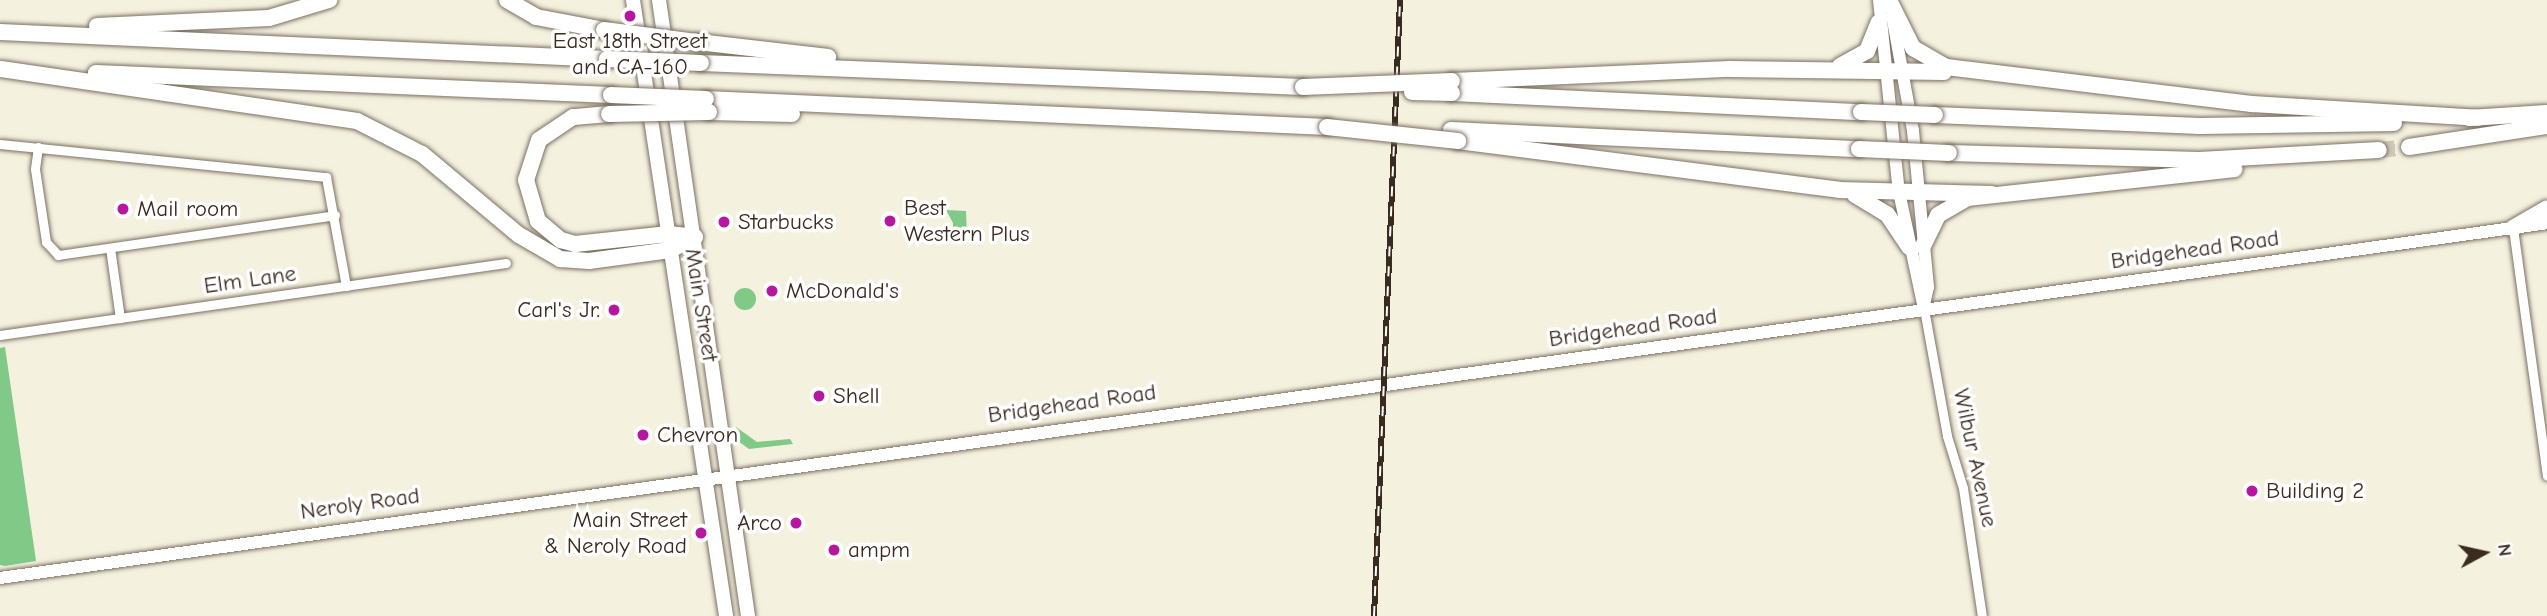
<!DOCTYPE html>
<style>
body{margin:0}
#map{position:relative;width:2547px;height:616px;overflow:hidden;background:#f4f1df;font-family:"Comic Neue",sans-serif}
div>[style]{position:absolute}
.green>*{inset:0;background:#80c986}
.round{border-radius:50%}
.highway-tunnel>*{height:16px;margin-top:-8px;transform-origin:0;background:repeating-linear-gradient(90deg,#cfc9b8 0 16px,transparent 0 24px)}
.roads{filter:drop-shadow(0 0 2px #7c7062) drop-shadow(0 0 2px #7c7062)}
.street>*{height:9px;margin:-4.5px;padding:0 4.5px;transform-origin:4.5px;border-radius:4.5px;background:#fff}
.secondary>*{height:12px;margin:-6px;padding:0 6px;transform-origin:6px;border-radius:6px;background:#fff}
.primary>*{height:14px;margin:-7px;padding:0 7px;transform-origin:7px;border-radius:7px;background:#fff}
.highway>*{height:16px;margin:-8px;padding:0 8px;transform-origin:8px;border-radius:8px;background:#fff}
.rail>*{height:6px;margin-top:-3px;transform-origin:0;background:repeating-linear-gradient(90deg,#fff 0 10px,#3b2a1e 0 20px);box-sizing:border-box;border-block:2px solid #3b2a1e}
.bridges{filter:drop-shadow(0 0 2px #7c7062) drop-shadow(0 0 2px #7c7062)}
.highway-bridge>*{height:16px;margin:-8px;padding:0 8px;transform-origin:8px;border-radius:8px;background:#fff}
.dots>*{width:19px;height:19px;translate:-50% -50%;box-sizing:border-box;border:4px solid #fff;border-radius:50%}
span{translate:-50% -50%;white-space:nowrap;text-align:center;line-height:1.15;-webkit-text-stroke:7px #fff;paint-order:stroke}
.poi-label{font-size:23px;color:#3b2a1e}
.left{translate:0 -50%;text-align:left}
.right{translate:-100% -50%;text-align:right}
.street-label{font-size:23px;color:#3b2a1e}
.north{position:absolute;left:2449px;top:518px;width:70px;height:70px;-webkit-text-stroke:5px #fff;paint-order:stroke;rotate:82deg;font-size:19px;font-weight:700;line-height:28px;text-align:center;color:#3b2a1e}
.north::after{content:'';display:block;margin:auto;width:24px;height:32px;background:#3b2a1e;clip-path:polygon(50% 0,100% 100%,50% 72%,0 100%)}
</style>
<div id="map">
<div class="green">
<div style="clip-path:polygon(946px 210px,966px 211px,967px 237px,953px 237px,953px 223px)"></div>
<div class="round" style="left:734px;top:288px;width:22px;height:22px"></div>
<div style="clip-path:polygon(5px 347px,36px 561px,5px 566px,0 565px,0 348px)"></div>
<div style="clip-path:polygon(736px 427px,757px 442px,790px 439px,793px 444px,749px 449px,738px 441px)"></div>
</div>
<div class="highway-tunnel">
<div style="left:2379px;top:150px;width:30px;rotate:-6deg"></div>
</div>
<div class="roads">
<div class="street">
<div style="left:0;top:144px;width:328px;rotate:5.8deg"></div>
<div style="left:326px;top:177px;width:111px;rotate:79.6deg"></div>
<div style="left:38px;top:147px;width:22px;rotate:98deg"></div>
<div style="left:35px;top:169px;width:74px;rotate:81.4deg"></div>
<div style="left:46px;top:242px;width:18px;rotate:47deg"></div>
<div style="left:58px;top:255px;width:280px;rotate:-8.2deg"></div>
<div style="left:2513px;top:228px;width:250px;rotate:82.2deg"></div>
<div style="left:110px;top:248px;width:71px;rotate:81.9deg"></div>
<div style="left:1924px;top:309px;width:129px;rotate:79.7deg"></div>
<div style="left:1947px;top:436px;width:54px;rotate:72.9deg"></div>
<div style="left:1963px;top:488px;width:129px;rotate:81.6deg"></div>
<div style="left:0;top:335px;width:511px;rotate:-8.1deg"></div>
</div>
<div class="secondary">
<div style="left:1879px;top:0;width:193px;rotate:84.1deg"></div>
<div style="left:1899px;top:192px;width:120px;rotate:77.9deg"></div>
<div style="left:1892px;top:15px;width:118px;rotate:79.7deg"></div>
<div style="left:1913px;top:131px;width:157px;rotate:84.5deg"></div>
<div style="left:1928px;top:287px;width:18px;rotate:103deg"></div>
<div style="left:0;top:578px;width:2572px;rotate:-7.93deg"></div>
</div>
<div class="primary">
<div style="left:633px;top:0;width:623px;rotate:81.41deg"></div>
<div style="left:659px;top:0;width:622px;rotate:81.78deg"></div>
</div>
<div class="highway">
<div style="left:507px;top:0;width:34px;rotate:30deg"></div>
<div style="left:536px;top:17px;width:69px;rotate:10.8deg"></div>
<div style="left:1889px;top:0;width:54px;rotate:63.4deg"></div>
<div style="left:1913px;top:48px;width:38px;rotate:30deg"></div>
<div style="left:1946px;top:67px;width:308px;rotate:6.9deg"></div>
<div style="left:2252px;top:104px;width:226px;rotate:3.5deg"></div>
<div style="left:97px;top:26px;width:172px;rotate:-2.7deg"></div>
<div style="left:269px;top:18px;width:63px;rotate:-16.7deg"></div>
<div style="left:0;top:32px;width:608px;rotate:2.55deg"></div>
<div style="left:698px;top:42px;width:131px;rotate:6.6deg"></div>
<div style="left:701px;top:63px;width:602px;rotate:2.28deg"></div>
<div style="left:1840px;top:66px;width:31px;rotate:-29deg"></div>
<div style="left:1867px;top:51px;width:31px;rotate:-68deg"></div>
<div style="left:1px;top:69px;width:360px;rotate:8.3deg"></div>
<div style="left:357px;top:121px;width:73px;rotate:26.9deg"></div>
<div style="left:422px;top:154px;width:126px;rotate:39.9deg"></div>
<div style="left:519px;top:235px;width:48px;rotate:30.3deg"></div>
<div style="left:560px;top:259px;width:29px;rotate:4deg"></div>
<div style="left:589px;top:261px;width:82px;rotate:-7.7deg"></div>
<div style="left:670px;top:250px;width:28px;rotate:-27deg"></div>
<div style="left:96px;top:73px;width:515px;rotate:2.45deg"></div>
<div style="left:1452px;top:81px;width:278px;rotate:-2.5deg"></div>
<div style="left:1730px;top:69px;width:214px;rotate:0.8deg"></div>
<div style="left:1452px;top:93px;width:409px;rotate:2.7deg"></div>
<div style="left:706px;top:99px;width:622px;rotate:2.58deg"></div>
<div style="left:709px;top:112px;width:83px;rotate:1.4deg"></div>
<div style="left:609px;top:114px;width:36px;rotate:175deg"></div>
<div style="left:573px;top:117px;width:41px;rotate:145.9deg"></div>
<div style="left:539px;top:140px;width:42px;rotate:108deg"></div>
<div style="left:526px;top:180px;width:43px;rotate:73.7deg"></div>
<div style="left:538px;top:221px;width:30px;rotate:40deg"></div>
<div style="left:561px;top:240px;width:15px;rotate:16deg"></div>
<div style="left:575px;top:244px;width:94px;rotate:-6.1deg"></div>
<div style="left:668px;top:234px;width:27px;rotate:6deg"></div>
<div style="left:1935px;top:115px;width:265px;rotate:2.4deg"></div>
<div style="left:2200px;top:126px;width:194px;rotate:-0.9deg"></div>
<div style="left:2469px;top:118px;width:78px;rotate:-3.7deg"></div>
<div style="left:1451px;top:130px;width:408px;rotate:2.7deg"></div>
<div style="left:1458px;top:141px;width:384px;rotate:7.3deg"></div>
<div style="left:1839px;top:190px;width:153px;rotate:1.5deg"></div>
<div style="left:2409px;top:147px;width:140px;rotate:-8.7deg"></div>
<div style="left:1949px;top:153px;width:250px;rotate:1.6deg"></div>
<div style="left:2199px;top:160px;width:180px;rotate:-3.2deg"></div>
<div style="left:1855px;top:195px;width:37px;rotate:31deg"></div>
<div style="left:1887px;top:214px;width:40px;rotate:56deg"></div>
<div style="left:2513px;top:228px;width:39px;rotate:-30deg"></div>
<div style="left:1923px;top:246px;width:34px;rotate:-64deg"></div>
<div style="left:1938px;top:215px;width:34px;rotate:-30deg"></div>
<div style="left:1968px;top:198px;width:268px;rotate:-6.2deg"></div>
</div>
</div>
<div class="rail">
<div style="left:1374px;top:616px;width:617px;rotate:-87.58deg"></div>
</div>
<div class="bridges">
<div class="highway-bridge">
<div style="left:604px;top:30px;width:95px;rotate:7.3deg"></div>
<div style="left:607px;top:59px;width:94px;rotate:2.4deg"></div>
<div style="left:1303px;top:87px;width:149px;rotate:-2.3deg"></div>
<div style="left:1412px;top:92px;width:40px;rotate:1.4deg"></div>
<div style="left:611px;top:95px;width:95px;rotate:2.4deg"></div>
<div style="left:1861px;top:112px;width:74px;rotate:2.3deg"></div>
<div style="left:609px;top:114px;width:100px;rotate:-1.1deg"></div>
<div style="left:1327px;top:127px;width:132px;rotate:6.1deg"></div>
<div style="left:1859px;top:149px;width:90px;rotate:2.5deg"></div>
</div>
</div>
<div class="dots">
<div style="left:630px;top:16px;background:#b5179e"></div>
<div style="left:123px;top:209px;background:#b5179e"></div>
<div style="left:890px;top:221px;background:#b5179e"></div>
<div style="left:724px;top:222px;background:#b5179e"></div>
<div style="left:772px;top:291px;background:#b5179e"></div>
<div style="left:614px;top:310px;background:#b5179e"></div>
<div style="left:819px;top:396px;background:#b5179e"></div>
<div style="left:643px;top:435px;background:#b5179e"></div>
<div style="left:2252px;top:491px;background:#b5179e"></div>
<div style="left:796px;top:523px;background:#b5179e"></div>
<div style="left:701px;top:533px;background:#b5179e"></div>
<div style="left:834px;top:550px;background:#b5179e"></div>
</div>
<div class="poi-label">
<span style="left:630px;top:54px">East 18th Street<br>and CA-160</span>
<span class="left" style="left:904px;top:221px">Best<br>Western Plus</span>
<span class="left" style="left:137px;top:209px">Mail room</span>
<span class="left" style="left:738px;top:222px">Starbucks</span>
<span class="left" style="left:786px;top:291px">McDonald's</span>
<span class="right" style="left:600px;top:310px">Carl's Jr.</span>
<span class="left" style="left:833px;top:396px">Shell</span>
<span class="left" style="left:657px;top:435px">Chevron</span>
<span class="left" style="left:2266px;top:491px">Building 2</span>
<span class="right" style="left:687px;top:533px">Main Street<br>&amp; Neroly Road</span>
<span class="right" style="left:782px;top:523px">Arco</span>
<span class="left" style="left:848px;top:550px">ampm</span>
</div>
<div class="street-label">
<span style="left:2195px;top:250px;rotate:-8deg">Bridgehead Road</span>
<span style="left:250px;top:280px;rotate:-8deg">Elm Lane</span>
<span style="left:701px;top:305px;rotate:81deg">Main Street</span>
<span style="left:1633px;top:328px;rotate:-8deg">Bridgehead Road</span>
<span style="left:1072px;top:404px;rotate:-8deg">Bridgehead Road</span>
<span style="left:1975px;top:458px;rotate:78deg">Wilbur Avenue</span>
<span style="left:360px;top:504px;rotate:-8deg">Neroly Road</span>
</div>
<div class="north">N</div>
</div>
